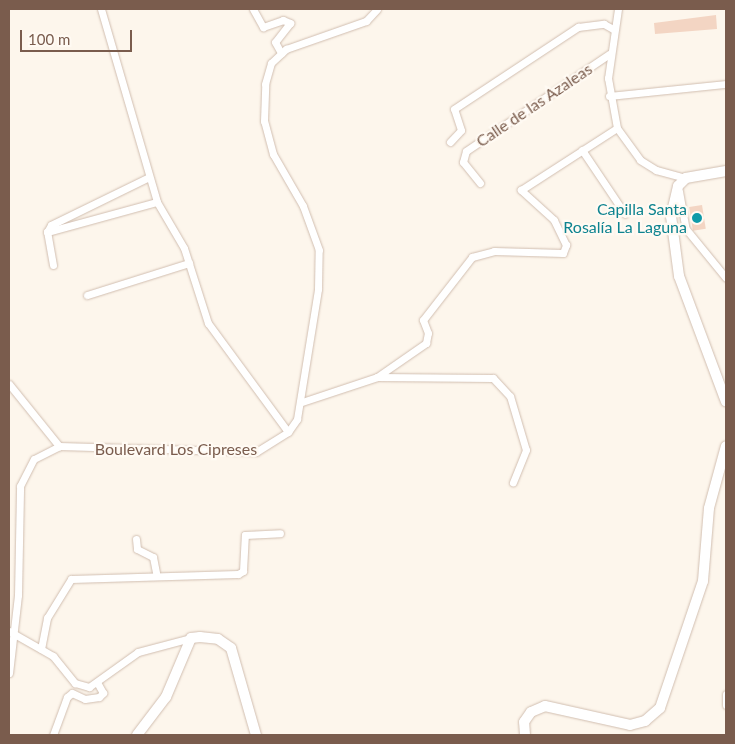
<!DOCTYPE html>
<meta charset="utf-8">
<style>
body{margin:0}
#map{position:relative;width:735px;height:744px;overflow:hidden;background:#fdf6ec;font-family:Lato,sans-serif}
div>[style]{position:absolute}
.building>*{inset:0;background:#f3d5c3;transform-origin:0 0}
.roads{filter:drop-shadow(0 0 1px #d1beb0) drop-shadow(0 0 1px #d1beb0)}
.street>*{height:7px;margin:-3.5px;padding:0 3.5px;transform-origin:3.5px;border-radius:3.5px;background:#fff}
.secondary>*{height:10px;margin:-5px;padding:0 5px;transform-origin:5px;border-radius:5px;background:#fff}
.dots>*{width:14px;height:14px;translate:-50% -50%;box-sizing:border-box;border:2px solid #fffaf3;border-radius:50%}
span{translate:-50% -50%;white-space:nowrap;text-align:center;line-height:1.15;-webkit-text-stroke:4.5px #fffaf3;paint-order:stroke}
.street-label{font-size:16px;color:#7a5c4d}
.culture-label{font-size:16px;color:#0d838f}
.right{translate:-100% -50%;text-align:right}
.frame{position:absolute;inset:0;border:10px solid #7a5c4d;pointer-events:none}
.scale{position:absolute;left:20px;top:30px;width:112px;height:22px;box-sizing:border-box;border:2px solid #7a5c4d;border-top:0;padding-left:6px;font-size:15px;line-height:18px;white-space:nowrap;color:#7a5c4d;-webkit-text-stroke:4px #fffaf3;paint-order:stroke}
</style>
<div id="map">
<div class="building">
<div style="clip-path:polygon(716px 15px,717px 29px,655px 34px,654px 23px)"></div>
<div style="left:702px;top:205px;width:24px;height:13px;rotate:81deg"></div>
</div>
<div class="roads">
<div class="street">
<div style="left:101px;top:9px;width:201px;rotate:73.8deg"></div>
<div style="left:157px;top:202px;width:53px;rotate:59.6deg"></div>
<div style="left:184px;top:248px;width:79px;rotate:72.3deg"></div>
<div style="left:208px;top:323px;width:135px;rotate:53.7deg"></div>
<div style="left:253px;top:9px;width:21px;rotate:61deg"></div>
<div style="left:263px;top:27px;width:21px;rotate:-19deg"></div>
<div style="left:283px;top:20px;width:8px;rotate:23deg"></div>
<div style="left:290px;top:23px;width:24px;rotate:128deg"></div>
<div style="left:275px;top:42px;width:13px;rotate:61deg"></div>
<div style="left:618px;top:9px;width:70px;rotate:98.2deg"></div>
<div style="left:608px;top:78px;width:51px;rotate:79.8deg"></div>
<div style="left:617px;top:128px;width:39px;rotate:54deg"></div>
<div style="left:640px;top:160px;width:19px;rotate:32deg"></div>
<div style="left:656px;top:170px;width:31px;rotate:15deg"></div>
<div style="left:609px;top:96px;width:118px;rotate:-5.9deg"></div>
<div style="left:450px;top:142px;width:16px;rotate:-47deg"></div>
<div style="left:461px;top:130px;width:22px;rotate:-108deg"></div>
<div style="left:454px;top:109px;width:149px;rotate:-33.5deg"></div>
<div style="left:578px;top:27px;width:26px;rotate:-7deg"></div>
<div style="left:604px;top:24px;width:10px;rotate:29deg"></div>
<div style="left:582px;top:150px;width:77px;rotate:56.1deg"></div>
<div style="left:480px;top:183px;width:27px;rotate:-129deg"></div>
<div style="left:463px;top:162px;width:11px;rotate:-75deg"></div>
<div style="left:466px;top:151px;width:173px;rotate:-34.1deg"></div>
<div style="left:679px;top:191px;width:39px;rotate:80deg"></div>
<div style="left:686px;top:229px;width:63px;rotate:50.8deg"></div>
<div style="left:47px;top:232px;width:114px;rotate:-15.3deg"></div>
<div style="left:53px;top:265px;width:34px;rotate:-100deg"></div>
<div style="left:47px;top:232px;width:8px;rotate:-60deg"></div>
<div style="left:51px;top:225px;width:109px;rotate:-26.1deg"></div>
<div style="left:87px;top:295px;width:107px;rotate:-17.4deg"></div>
<div style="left:377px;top:377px;width:60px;rotate:-34.8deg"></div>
<div style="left:426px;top:343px;width:10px;rotate:-79deg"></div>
<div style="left:428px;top:333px;width:14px;rotate:-111deg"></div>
<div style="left:423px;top:320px;width:80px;rotate:-52.1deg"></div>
<div style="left:472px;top:257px;width:23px;rotate:-15deg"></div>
<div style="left:494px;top:251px;width:69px;rotate:1.7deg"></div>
<div style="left:563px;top:253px;width:9px;rotate:-69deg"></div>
<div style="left:566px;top:245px;width:28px;rotate:-116deg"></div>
<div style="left:554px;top:220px;width:45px;rotate:-137.7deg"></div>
<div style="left:521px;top:190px;width:114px;rotate:-32.9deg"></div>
<div style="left:9px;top:384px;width:80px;rotate:51.1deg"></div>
<div style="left:302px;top:402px;width:79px;rotate:-18.4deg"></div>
<div style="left:377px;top:377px;width:116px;rotate:0.5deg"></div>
<div style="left:493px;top:378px;width:25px;rotate:47deg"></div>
<div style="left:510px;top:396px;width:56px;rotate:73.5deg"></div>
<div style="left:526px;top:450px;width:35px;rotate:112deg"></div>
<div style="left:136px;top:539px;width:10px;rotate:84deg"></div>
<div style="left:137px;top:549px;width:18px;rotate:27deg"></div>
<div style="left:153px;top:557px;width:16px;rotate:79deg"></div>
<div style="left:9px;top:631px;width:51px;rotate:29.6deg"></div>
<div style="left:53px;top:656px;width:35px;rotate:51deg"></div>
<div style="left:75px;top:683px;width:15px;rotate:16deg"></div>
<div style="left:89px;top:687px;width:60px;rotate:-35.5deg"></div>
<div style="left:138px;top:652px;width:55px;rotate:-14.8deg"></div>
<div style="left:41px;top:649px;width:32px;rotate:-79deg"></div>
<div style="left:47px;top:618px;width:46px;rotate:-58.4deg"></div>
<div style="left:71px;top:579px;width:167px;rotate:-1.7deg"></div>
<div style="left:238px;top:574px;width:6px;rotate:-31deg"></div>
<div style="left:243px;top:571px;width:36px;rotate:-87deg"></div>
<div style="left:245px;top:535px;width:35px;rotate:-3deg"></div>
<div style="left:9px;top:673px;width:79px;rotate:-83.4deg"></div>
<div style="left:18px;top:595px;width:109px;rotate:-88.9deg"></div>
<div style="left:20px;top:486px;width:30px;rotate:-63deg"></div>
<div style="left:34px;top:459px;width:28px;rotate:-27deg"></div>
<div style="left:59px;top:446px;width:197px;rotate:1.7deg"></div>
<div style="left:256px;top:452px;width:38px;rotate:-32deg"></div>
<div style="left:288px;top:432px;width:16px;rotate:-55deg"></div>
<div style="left:297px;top:419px;width:132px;rotate:-80.8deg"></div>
<div style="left:318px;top:289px;width:39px;rotate:-89deg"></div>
<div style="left:319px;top:250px;width:47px;rotate:-110deg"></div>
<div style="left:303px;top:206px;width:60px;rotate:-120deg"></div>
<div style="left:273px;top:154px;width:34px;rotate:-105deg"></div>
<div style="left:264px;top:121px;width:37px;rotate:-88deg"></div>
<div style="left:265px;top:84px;width:22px;rotate:-74deg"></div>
<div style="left:271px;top:63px;width:21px;rotate:-43deg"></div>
<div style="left:286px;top:49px;width:85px;rotate:-19.3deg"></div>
<div style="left:366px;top:21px;width:16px;rotate:-47deg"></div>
<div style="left:726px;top:694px;width:11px;rotate:90deg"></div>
<div style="left:53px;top:735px;width:40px;rotate:-69.8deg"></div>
<div style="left:67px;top:697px;width:6px;rotate:-39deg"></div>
<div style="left:72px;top:693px;width:14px;rotate:25deg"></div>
<div style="left:85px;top:699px;width:14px;rotate:-8deg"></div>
<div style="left:99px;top:697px;width:6px;rotate:-45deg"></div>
<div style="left:103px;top:693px;width:10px;rotate:-119deg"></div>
</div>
<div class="secondary">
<div style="left:726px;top:171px;width:41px;rotate:170.1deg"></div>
<div style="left:686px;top:178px;width:11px;rotate:135deg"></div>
<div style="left:678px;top:186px;width:31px;rotate:103deg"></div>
<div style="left:671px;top:216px;width:61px;rotate:82.4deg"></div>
<div style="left:679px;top:276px;width:134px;rotate:69.5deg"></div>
<div style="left:137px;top:735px;width:48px;rotate:-52.7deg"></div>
<div style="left:166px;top:697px;width:64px;rotate:-67deg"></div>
<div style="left:191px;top:638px;width:9px;rotate:-6deg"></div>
<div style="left:200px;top:637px;width:18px;rotate:6deg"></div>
<div style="left:218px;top:639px;width:16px;rotate:35deg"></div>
<div style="left:231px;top:648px;width:91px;rotate:74deg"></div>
<div style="left:525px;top:735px;width:13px;rotate:-94deg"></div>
<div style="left:524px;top:722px;width:12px;rotate:-55deg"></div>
<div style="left:531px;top:712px;width:15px;rotate:-23deg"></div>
<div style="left:545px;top:706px;width:87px;rotate:12.6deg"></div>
<div style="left:630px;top:725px;width:16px;rotate:-15deg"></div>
<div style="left:645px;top:721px;width:20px;rotate:-41deg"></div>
<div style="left:660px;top:708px;width:134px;rotate:-71.3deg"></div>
<div style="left:703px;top:581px;width:73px;rotate:-85.3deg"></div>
<div style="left:709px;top:508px;width:64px;rotate:-74.7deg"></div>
</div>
</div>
<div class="dots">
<div style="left:697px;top:218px;background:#0f9aa8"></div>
</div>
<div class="street-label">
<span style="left:534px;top:105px;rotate:-34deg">Calle de las Azaleas</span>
<span style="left:176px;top:449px">Boulevard Los Cipreses</span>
</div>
<div class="culture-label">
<span class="right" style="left:687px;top:218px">Capilla Santa<br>Rosalía La Laguna</span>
</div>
<div class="frame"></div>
<div class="scale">100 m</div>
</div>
